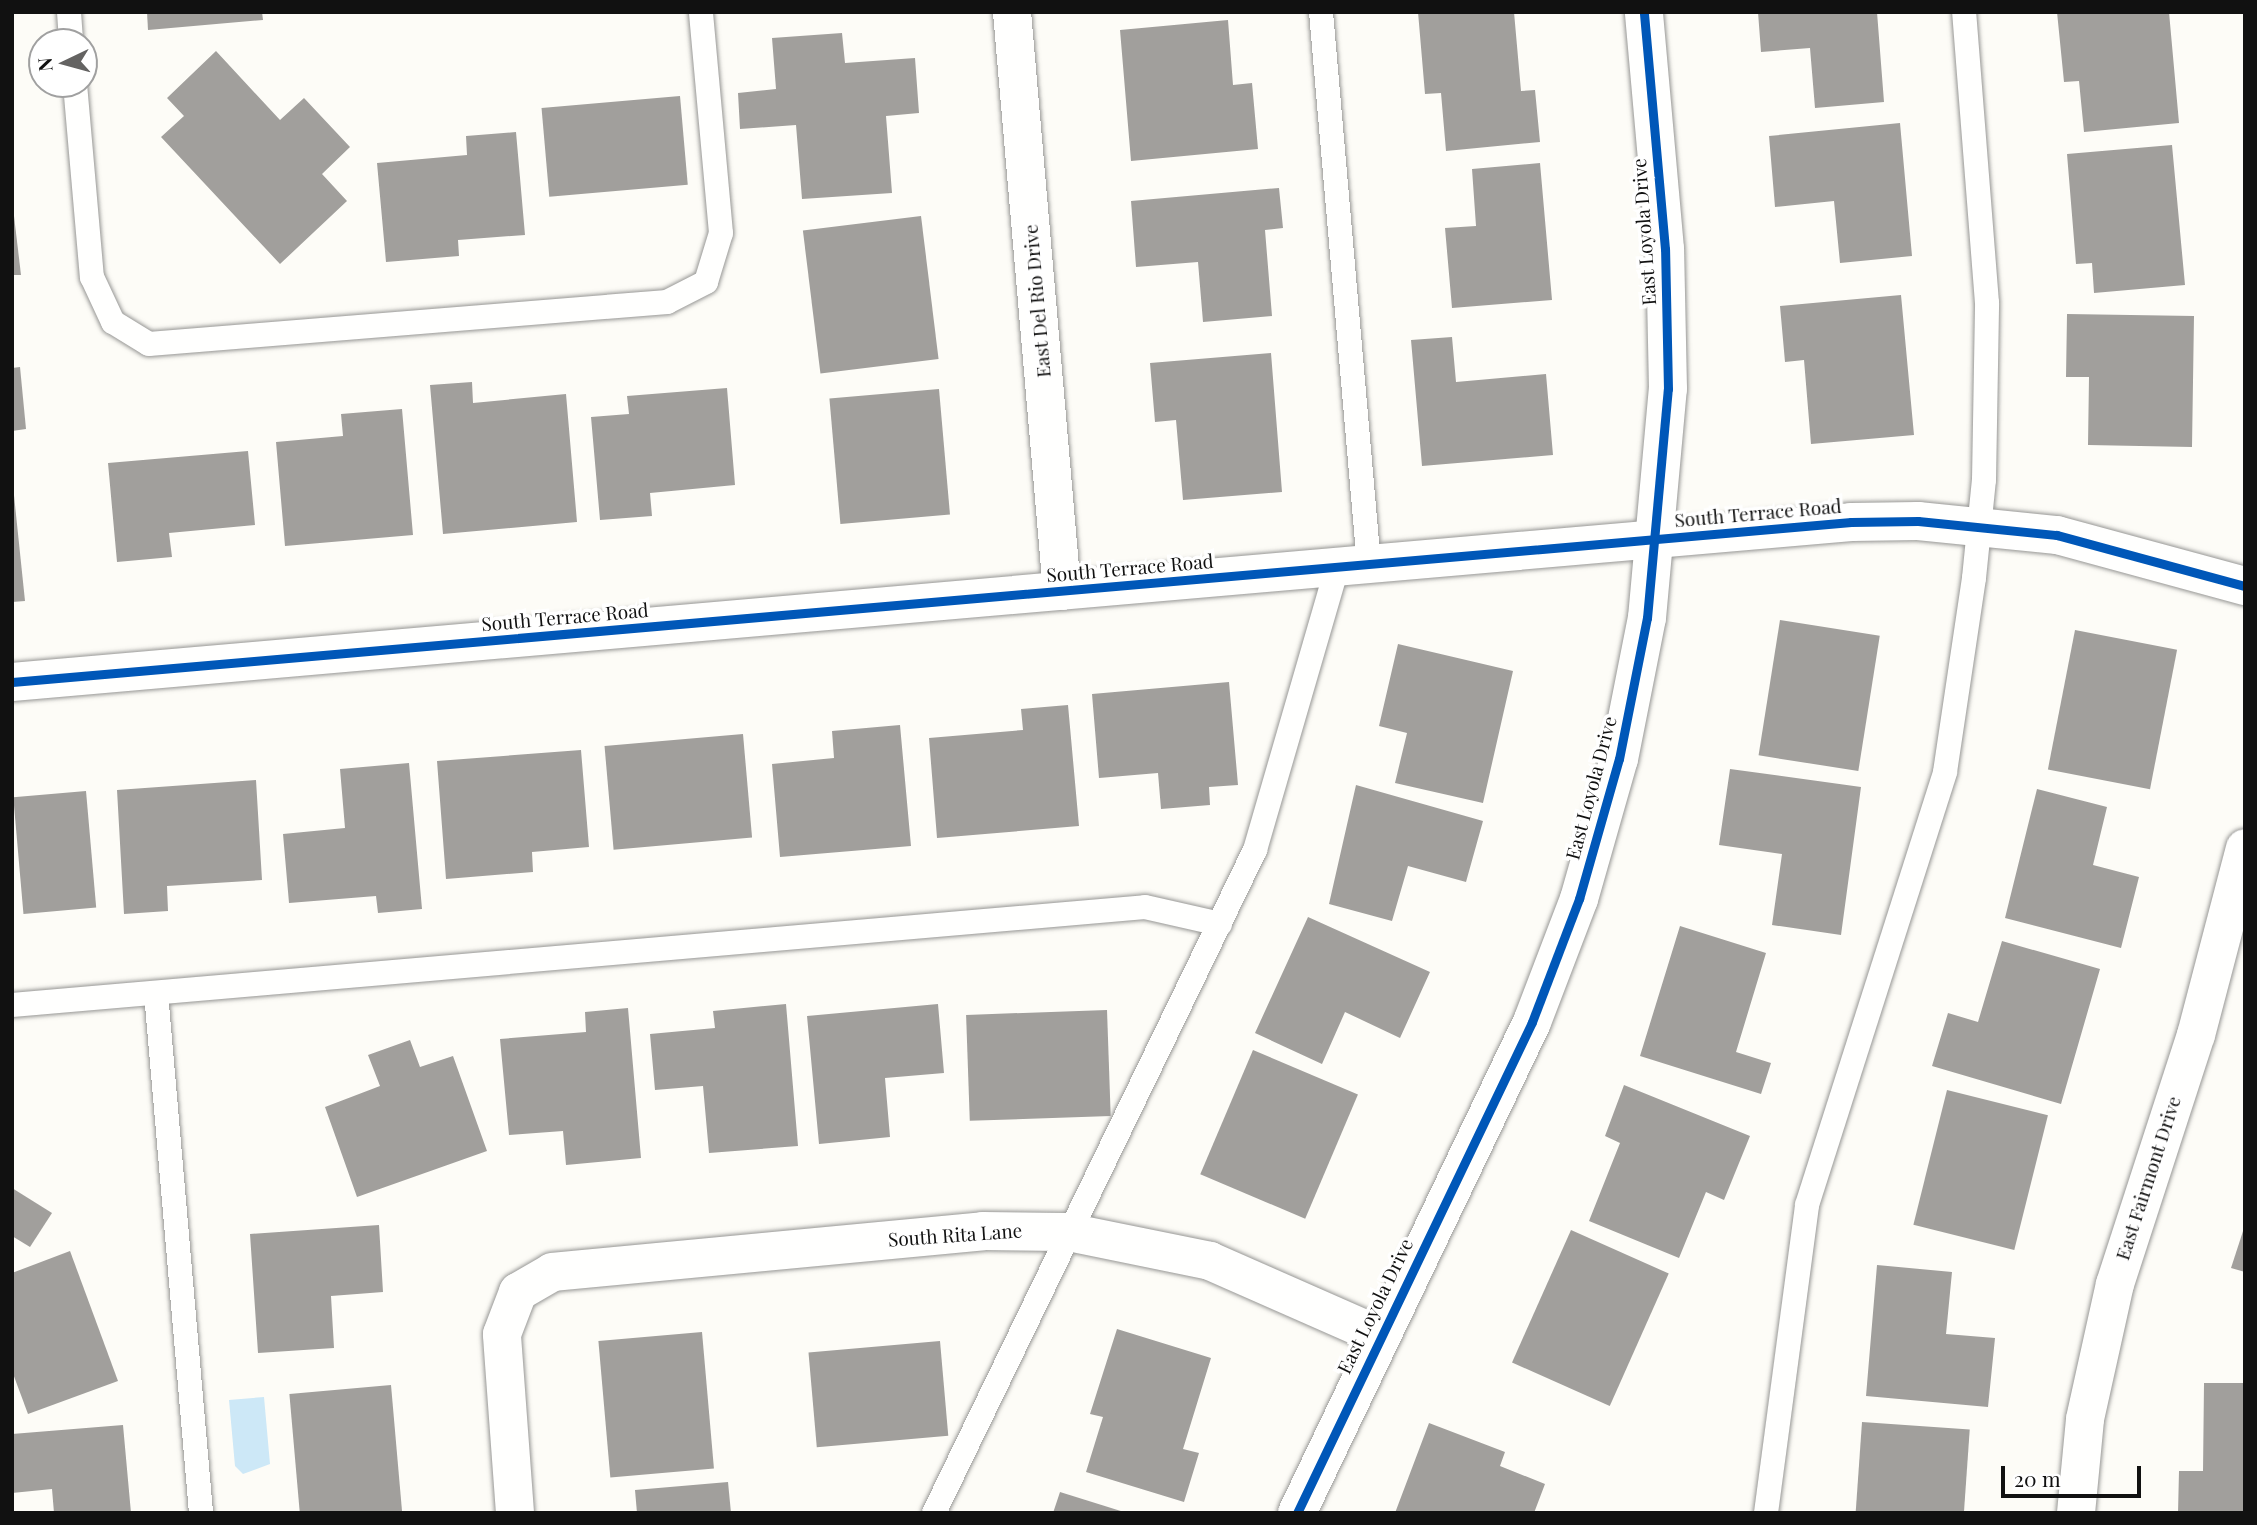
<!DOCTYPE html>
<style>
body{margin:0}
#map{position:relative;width:2257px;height:1525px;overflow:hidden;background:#fdfcf7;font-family:"Playfair Display",serif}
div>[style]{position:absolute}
.water>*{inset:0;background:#cde8f7}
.building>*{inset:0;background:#a19f9c;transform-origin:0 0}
.roads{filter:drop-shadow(0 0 2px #979795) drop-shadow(0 0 2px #979795)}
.service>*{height:24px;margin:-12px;padding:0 12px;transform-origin:12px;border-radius:12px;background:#fffffe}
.minor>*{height:38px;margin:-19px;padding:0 19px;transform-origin:19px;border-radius:19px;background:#fffffe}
.cycleway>*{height:9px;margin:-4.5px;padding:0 4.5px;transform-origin:4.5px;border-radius:4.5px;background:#0057b8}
span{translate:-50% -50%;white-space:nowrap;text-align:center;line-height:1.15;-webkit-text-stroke:7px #fff;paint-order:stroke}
.street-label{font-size:19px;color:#111}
.frame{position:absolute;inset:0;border:14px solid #111;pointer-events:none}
.north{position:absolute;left:28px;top:28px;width:70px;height:70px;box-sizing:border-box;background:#fff;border:2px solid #a0a0a0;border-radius:50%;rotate:265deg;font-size:19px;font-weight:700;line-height:28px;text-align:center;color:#111}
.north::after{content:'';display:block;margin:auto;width:24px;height:32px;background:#646362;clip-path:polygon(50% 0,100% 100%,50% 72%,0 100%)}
.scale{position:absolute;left:2001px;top:1466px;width:140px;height:32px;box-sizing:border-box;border:4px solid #111;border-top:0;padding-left:9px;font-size:21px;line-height:24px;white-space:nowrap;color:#111;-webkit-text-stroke:5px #fff;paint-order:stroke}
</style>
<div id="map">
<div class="water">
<div style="clip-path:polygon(264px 1397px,270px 1464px,243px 1474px,235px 1466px,229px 1400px)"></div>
</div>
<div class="building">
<div style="clip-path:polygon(147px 12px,262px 12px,263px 20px,148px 30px)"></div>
<div style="clip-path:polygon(1418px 12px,1514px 12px,1521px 91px,1535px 90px,1540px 142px,1446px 151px,1441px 93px,1425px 94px)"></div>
<div style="clip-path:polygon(1758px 12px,1877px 12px,1884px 102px,1815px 108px,1810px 48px,1761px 52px)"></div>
<div style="clip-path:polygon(2057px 12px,2169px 12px,2179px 123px,2084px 132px,2079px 81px,2064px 82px)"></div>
<div style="clip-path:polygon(1228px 20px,1233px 85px,1252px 83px,1258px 149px,1131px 161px,1120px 30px)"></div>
<div style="clip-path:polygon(842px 33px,845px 63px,915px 58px,919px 113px,886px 116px,892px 193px,802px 199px,796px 125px,740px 129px,738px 93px,776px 89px,772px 38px)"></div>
<div style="clip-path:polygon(216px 51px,280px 120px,304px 98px,350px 147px,322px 174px,347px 201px,280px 264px,161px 137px,184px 116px,167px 98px)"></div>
<div style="left:680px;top:96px;width:89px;height:139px;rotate:85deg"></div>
<div style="clip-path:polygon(1900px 123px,1912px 256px,1840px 263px,1834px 201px,1775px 207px,1769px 136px)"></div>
<div style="clip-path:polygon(516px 132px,525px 235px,458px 240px,459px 256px,386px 262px,377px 163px,467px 155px,466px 136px)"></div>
<div style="clip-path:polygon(2172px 145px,2185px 285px,2094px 293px,2092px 263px,2076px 264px,2067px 154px)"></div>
<div style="clip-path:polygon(1540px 163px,1552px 300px,1452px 308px,1445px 228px,1476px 226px,1472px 169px)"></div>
<div style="clip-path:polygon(1279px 188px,1283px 228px,1265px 230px,1272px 316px,1203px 322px,1198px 262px,1136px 267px,1131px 201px)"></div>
<div style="clip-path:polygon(12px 199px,21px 275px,12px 275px)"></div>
<div style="left:921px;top:216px;width:144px;height:119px;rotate:83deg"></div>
<div style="clip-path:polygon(1901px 295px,1914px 435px,1811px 444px,1804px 360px,1785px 362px,1780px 306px)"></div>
<div style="clip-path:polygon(2067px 314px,2194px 316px,2192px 447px,2088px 445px,2089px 377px,2066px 377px)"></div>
<div style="clip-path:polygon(1452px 337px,1456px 382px,1546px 374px,1553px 455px,1422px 466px,1411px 340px)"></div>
<div style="clip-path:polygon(1271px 353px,1282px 492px,1183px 500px,1176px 420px,1155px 422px,1150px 363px)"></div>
<div style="clip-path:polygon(20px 367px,26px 429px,12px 431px,12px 368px)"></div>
<div style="clip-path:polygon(472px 382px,473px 403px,566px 394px,577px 522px,443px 534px,430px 385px)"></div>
<div style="clip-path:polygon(727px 388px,735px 485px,650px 493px,652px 516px,600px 520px,591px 417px,629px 414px,627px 396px)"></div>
<div style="left:939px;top:389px;width:126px;height:110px;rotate:85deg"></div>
<div style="clip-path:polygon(402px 409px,413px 535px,285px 546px,276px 442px,343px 436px,341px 414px)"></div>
<div style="clip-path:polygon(248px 451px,255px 525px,169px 533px,172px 557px,117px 562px,108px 463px)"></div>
<div style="clip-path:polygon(12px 476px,25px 601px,12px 602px)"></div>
<div style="left:1780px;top:620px;width:101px;height:137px;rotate:9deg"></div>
<div style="left:2075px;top:630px;width:104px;height:142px;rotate:11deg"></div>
<div style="clip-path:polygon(1398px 644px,1513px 671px,1483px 803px,1395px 783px,1407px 733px,1379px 726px)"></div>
<div style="clip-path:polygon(1229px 682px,1238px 785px,1209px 787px,1210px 805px,1161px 809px,1158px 773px,1099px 778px,1092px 694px)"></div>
<div style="clip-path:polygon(1068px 705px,1079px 826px,937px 838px,929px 738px,1023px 730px,1021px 709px)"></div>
<div style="clip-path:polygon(900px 725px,911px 846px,780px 857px,772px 764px,834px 758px,832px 731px)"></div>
<div style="left:743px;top:734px;width:104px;height:139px;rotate:85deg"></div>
<div style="clip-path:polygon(581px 750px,589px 847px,532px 852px,533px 872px,446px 879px,437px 761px)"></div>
<div style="clip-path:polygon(409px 763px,422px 909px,378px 913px,376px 896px,289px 903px,283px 834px,345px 828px,340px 769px)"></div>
<div style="clip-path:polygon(1730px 769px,1861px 787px,1841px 935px,1772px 925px,1782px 854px,1719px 845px)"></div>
<div style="clip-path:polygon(256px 780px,262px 880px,167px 886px,168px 911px,124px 914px,117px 790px)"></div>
<div style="clip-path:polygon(1356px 785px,1483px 821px,1466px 882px,1408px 866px,1392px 921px,1329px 904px)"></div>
<div style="clip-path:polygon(2037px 789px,2107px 807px,2093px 865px,2139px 877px,2121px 948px,2005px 918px)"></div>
<div style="left:86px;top:791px;width:117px;height:73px;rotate:85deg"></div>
<div style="clip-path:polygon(1308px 917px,1430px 972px,1400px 1038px,1345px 1012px,1322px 1064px,1255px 1033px)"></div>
<div style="clip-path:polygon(1680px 926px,1766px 953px,1736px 1052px,1771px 1063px,1761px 1094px,1640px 1056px)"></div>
<div style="clip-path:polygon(2002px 941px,2100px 969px,2061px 1104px,1932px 1066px,1948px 1013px,1978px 1022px)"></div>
<div style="clip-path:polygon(786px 1004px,798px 1146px,709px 1153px,703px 1086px,655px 1090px,650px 1034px,715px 1028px,713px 1011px)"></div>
<div style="clip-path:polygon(938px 1004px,944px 1073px,885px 1078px,890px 1137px,819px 1144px,807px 1016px)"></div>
<div style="clip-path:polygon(628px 1008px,641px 1158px,566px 1165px,563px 1131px,509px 1135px,500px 1039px,586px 1032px,585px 1012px)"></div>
<div style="left:1107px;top:1010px;width:106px;height:141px;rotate:88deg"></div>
<div style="clip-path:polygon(410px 1040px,420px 1067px,453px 1056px,487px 1151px,357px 1197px,325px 1107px,380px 1086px,368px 1055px)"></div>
<div style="left:1253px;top:1050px;width:114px;height:135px;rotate:23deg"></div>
<div style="clip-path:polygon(1624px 1085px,1750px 1136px,1724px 1200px,1706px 1192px,1679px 1258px,1589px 1221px,1620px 1143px,1605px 1136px)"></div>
<div style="left:1947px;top:1090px;width:104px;height:139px;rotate:14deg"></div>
<div style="clip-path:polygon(12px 1188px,52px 1213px,30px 1247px,12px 1236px)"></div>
<div style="clip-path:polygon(379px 1225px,383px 1292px,331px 1296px,334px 1348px,258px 1353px,250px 1234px)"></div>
<div style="clip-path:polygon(2244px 1228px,2245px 1228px,2245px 1272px,2231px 1268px)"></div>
<div style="left:1571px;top:1230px;width:107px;height:145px;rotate:24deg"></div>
<div style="clip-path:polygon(70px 1251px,118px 1381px,28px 1414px,12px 1371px,12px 1273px)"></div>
<div style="clip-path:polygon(1877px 1265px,1952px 1272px,1946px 1334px,1995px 1338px,1988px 1407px,1866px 1396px)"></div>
<div style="clip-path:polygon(1117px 1329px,1211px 1358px,1183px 1449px,1199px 1453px,1184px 1502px,1086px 1472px,1103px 1417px,1090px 1414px)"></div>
<div style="left:702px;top:1332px;width:137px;height:104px;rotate:85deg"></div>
<div style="left:940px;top:1341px;width:95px;height:132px;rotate:85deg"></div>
<div style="clip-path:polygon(2204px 1383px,2245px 1383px,2245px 1513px,2178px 1513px,2179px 1471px,2203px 1471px)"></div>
<div style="left:391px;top:1385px;width:128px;height:102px;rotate:85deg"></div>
<div style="left:1862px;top:1422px;width:108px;height:91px;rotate:4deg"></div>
<div style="clip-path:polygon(1429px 1423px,1505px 1452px,1500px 1466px,1545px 1484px,1534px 1513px,1395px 1513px)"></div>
<div style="clip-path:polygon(123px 1425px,131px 1513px,54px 1513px,52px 1489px,12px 1493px,12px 1434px)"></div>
<div style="clip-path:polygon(728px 1482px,731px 1513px,637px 1513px,635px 1490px)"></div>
<div style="clip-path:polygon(1060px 1492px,1124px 1512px,1124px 1513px,1053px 1513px)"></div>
</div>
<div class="roads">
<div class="service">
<div style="left:69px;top:12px;width:30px;rotate:86deg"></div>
<div style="left:1321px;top:12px;width:555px;rotate:85.04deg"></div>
<div style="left:75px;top:84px;width:194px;rotate:85deg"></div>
<div style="left:92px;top:277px;width:50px;rotate:65deg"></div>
<div style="left:113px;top:322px;width:42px;rotate:31.4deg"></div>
<div style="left:149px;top:344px;width:520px;rotate:-4.64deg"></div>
<div style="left:667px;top:302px;width:44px;rotate:-27.1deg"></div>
<div style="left:706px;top:282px;width:51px;rotate:-73deg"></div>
<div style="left:721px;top:233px;width:222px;rotate:-95.2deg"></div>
<div style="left:156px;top:993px;width:522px;rotate:85.05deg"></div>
<div style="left:12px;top:1005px;width:1137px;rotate:-4.94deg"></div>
<div style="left:1145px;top:907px;width:77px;rotate:12.8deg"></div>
<div style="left:934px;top:1513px;width:737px;rotate:-64.17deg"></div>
<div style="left:1255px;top:850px;width:294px;rotate:-73.8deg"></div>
<div style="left:1766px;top:1513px;width:311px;rotate:-82.4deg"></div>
<div style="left:1807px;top:1205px;width:454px;rotate:-72.3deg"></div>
<div style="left:1945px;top:772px;width:196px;rotate:-81.5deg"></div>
<div style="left:1974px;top:578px;width:99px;rotate:-84.2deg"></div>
<div style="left:1984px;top:480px;width:177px;rotate:-89deg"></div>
<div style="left:1987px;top:303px;width:292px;rotate:-94.5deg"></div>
</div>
<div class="minor">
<div style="left:1012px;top:12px;width:581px;rotate:85.06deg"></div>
<div style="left:12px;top:682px;width:1846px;rotate:-4.97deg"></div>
<div style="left:1851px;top:522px;width:67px;rotate:-0.9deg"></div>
<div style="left:1918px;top:521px;width:140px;rotate:5.8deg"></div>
<div style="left:2057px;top:535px;width:195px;rotate:15.2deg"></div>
<div style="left:515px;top:1513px;width:179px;rotate:-94.2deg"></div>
<div style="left:502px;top:1334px;width:45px;rotate:-69.1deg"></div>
<div style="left:518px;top:1292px;width:39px;rotate:-30deg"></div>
<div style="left:552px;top:1272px;width:433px;rotate:-5.4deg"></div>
<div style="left:983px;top:1231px;width:85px;rotate:0.7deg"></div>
<div style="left:1068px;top:1232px;width:145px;rotate:11.5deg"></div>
<div style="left:1210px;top:1261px;width:186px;rotate:23.8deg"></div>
<div style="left:1297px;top:1513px;width:544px;rotate:-64.42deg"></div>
<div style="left:1532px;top:1022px;width:132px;rotate:-69.1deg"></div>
<div style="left:1579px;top:899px;width:146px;rotate:-74.1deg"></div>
<div style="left:1619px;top:759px;width:144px;rotate:-78.8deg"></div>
<div style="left:1647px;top:618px;width:230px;rotate:-84.8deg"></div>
<div style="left:1668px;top:389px;width:140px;rotate:-91.2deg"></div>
<div style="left:1665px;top:249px;width:238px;rotate:-95.1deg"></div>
<div style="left:2076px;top:1513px;width:94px;rotate:-84.5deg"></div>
<div style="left:2085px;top:1419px;width:138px;rotate:-77.5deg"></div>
<div style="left:2115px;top:1284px;width:262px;rotate:-72deg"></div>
<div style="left:2196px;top:1035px;width:193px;rotate:-75.3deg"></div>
</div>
</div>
<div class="cycleway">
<div style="left:12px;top:682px;width:1846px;rotate:-4.97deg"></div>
<div style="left:1851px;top:522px;width:67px;rotate:-0.9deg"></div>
<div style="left:1918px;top:521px;width:140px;rotate:5.8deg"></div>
<div style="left:2057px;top:535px;width:195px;rotate:15.2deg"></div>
<div style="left:1297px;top:1513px;width:544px;rotate:-64.42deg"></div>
<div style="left:1532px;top:1022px;width:132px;rotate:-69.1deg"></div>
<div style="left:1579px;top:899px;width:146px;rotate:-74.1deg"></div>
<div style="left:1619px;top:759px;width:144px;rotate:-78.8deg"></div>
<div style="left:1647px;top:618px;width:230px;rotate:-84.8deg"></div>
<div style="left:1668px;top:389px;width:140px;rotate:-91.2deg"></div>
<div style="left:1665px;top:249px;width:238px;rotate:-95.1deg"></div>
</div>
<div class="street-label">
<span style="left:1644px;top:232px;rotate:-94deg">East Loyola Drive</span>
<span style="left:1037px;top:301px;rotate:-95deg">East Del Rio Drive</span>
<span style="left:1758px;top:513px;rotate:-5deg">South Terrace Road</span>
<span style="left:1130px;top:568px;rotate:-5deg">South Terrace Road</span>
<span style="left:565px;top:617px;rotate:-5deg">South Terrace Road</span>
<span style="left:1591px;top:788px;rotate:-75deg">East Loyola Drive</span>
<span style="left:2148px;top:1178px;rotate:-72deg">East Fairmont Drive</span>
<span style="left:955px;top:1235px;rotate:-4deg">South Rita Lane</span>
<span style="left:1375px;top:1306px;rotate:-64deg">East Loyola Drive</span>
</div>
<div class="frame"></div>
<div class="north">N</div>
<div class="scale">20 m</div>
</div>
